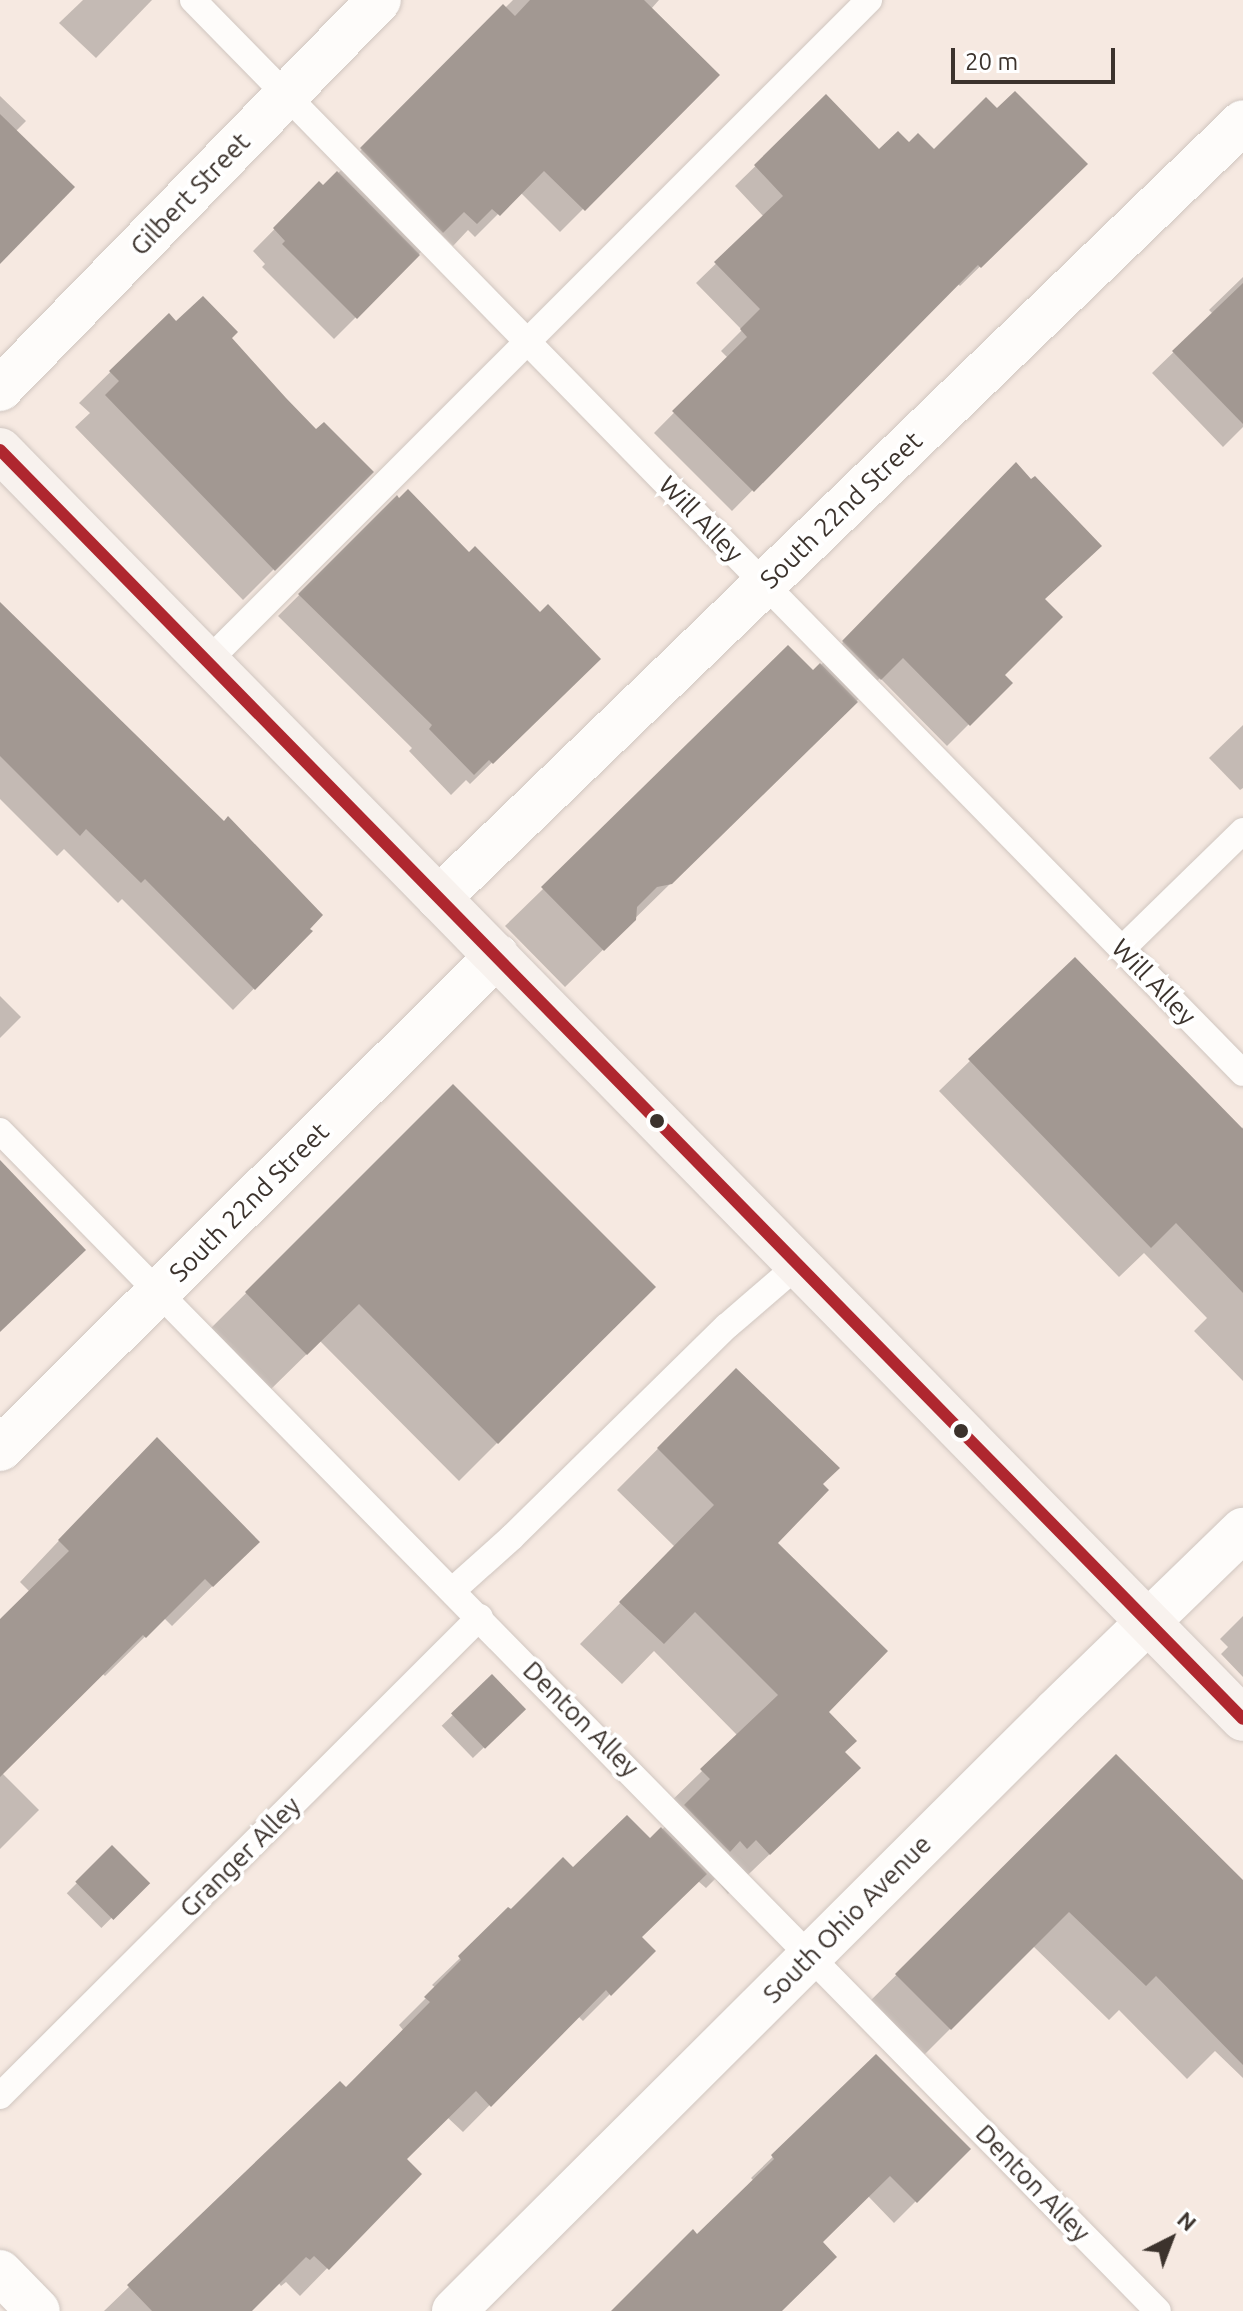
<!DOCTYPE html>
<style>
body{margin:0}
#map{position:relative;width:1243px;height:2311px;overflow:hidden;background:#f6e9e1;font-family:Ubuntu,sans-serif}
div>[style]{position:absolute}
.shadow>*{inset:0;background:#0003;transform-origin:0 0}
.building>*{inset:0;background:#a29892;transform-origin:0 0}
.roads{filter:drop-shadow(0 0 2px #d0c6c0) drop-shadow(0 0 2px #d0c6c0)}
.service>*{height:26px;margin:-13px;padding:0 13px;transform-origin:13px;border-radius:13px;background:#fefcfa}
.minor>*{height:44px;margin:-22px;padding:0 22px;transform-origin:22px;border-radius:22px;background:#fefcfa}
.tertiary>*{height:44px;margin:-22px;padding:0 22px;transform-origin:22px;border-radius:22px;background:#fefcfa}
.primary>*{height:44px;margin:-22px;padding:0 22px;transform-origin:22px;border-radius:22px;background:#f8f2ee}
.bus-1>*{height:12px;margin:-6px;padding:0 6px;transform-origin:6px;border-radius:6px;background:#af272f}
.dots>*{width:22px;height:22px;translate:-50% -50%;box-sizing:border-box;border:4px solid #fff;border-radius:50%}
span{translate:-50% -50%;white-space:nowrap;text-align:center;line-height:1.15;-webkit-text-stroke:8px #fff;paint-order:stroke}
.street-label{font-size:26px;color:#3c332d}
.north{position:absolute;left:1131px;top:2199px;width:80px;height:80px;-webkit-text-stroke:6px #fff;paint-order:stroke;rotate:42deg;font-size:22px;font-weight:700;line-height:32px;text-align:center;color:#3c332d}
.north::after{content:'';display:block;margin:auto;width:28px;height:36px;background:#3c332d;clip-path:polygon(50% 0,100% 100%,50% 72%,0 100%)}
.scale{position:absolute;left:951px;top:48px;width:164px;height:36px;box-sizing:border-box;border:4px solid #3c332d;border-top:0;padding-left:10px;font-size:24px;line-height:28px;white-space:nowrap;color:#3c332d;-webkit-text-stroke:6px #fff;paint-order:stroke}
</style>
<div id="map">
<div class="shadow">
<div style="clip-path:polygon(83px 0,152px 0,96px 58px,59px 23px)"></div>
<div style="clip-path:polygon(513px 0,659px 0,651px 9px,717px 75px,560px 232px,520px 192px,475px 237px,468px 230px,453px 246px,440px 233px,334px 339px,262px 267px,265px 264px,253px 251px,319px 184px,323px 188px)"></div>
<div style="clip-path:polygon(0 96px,26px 121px,15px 132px,0 261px)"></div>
<div style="clip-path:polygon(826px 97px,879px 152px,909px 145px,934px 152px,997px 111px,1085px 164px,960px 286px,957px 283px,732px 511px,654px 433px,728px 358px,721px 351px,742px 330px,696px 283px,764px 217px,735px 186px)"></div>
<div style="clip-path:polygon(1243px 277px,1243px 427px,1223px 447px,1152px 373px,1213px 314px,1209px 310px)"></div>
<div style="clip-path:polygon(168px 315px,371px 472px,243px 600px,75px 427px,90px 413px,79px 403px)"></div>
<div style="clip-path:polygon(1016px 465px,1043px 600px,1002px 675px,1010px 683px,947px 746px,880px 678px,565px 987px,505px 926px,543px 889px,813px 673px)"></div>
<div style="clip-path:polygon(397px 498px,598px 659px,470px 784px,466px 780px,451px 795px,409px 751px,412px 748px,278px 616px)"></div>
<div style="clip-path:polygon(0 604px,310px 931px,233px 1010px,122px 899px,118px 903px,64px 849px,57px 856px,0 799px)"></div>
<div style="clip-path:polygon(1243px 725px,1243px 788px,1240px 790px,1209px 758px)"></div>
<div style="clip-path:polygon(1075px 959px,1241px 1130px,1243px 1127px,1243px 1381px,1194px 1331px,1207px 1318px,1144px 1253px,1119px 1277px,939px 1091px)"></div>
<div style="clip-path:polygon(0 996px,21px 1017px,0 1038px)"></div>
<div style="clip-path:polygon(453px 1087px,653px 1287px,459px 1481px,320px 1341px,268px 1392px,208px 1331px)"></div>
<div style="clip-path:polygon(736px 1370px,820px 1484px,775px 1543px,826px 1712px,843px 1752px,818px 1808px,728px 1894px,715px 1879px,706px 1888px,698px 1881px,640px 1937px,653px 1951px,583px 2021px,578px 2016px,463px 2132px,447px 2117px,404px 2159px,419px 2174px,300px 2296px,286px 2282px,281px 2286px,278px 2282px,249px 2311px,104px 2311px,340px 2084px,345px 2090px,404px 2031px,399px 2025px,436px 1988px,432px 1985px,563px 1859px,573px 1869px,650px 1841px,671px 1821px,661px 1811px,738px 1736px,654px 1651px,622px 1684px,580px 1644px,675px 1547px,617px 1490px)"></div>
<div style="clip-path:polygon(117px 1479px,257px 1542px,172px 1626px,164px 1618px,105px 1676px,102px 1673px,2px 1773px,39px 1810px,0 1849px,0 1622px,30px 1592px,20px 1582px)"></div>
<div style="clip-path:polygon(1243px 1616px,1243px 1677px,1221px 1654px,1228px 1647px,1220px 1639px)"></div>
<div style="left:492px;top:1677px;width:45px;height:70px;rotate:46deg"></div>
<div style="clip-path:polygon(1116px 1757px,1243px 1882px,1243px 2078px,1215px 2051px,1187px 2079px,1119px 2010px,1109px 2020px,1033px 1946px,915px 2064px,861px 2010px)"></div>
<div style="left:112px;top:1848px;width:49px;height:64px;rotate:45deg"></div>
<div style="clip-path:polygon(876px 2057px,968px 2149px,894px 2223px,868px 2196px,820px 2242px,779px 2311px,613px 2311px,697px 2236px,754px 2181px,751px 2178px)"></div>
</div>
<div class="building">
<div style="clip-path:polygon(530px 0,644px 0,720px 75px,585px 211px,544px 171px,500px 216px,492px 209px,477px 224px,464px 212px,443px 233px,360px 148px,503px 4px,515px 16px)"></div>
<div style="clip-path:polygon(1015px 91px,1088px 164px,981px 268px,978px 265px,754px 492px,672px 411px,747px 337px,740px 329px,760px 309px,714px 262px,783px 196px,754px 165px,826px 94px,879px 149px,898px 131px,909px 142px,918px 133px,934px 149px,986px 97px,997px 108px)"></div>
<div style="clip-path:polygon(0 114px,75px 187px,0 264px)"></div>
<div style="clip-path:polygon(337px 171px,420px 255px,357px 319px,282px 244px,285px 241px,273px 228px,319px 181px,323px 185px)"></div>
<div style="clip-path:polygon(1243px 283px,1243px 424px,1172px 351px)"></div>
<div style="clip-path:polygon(203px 296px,238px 332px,232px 338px,286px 398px,316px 429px,324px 422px,374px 472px,275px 571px,105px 395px,119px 381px,109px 371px,169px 313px,176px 321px)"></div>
<div style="clip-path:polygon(1016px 462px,1031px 479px,1035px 476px,1102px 546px,1045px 599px,1063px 617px,1005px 675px,1013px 683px,970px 726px,903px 658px,881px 680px,842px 641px)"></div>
<div style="clip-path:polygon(408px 489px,469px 552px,475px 546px,540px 612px,548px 604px,601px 659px,493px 764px,489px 760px,474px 775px,429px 729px,432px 725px,298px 594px,397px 495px,399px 498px)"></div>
<div style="clip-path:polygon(0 602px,224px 821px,228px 816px,323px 915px,310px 929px,313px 931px,255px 990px,145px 879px,141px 883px,86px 829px,80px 836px,0 756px)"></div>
<div style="clip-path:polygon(788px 645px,813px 670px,820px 663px,858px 702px,672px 884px,657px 887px,637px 907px,636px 920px,604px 951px,541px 887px)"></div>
<div style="clip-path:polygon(1075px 957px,1243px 1129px,1243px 1293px,1176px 1223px,1151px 1248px,968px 1059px)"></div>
<div style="clip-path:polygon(453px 1084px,656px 1287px,498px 1444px,359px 1304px,307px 1355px,245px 1292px)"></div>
<div style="clip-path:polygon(0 1160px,86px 1250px,0 1332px)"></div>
<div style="clip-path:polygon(736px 1368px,840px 1468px,823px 1484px,829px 1490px,778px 1543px,888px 1651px,829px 1712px,857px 1741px,845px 1752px,861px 1768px,770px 1855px,756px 1840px,747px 1849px,740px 1841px,730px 1852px,684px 1805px,710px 1779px,700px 1769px,778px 1695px,695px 1612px,664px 1644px,619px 1602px,714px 1505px,657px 1448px)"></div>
<div style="clip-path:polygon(157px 1437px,260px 1542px,213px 1587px,205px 1579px,146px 1638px,143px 1635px,0 1777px,0 1619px,69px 1551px,58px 1540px)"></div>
<div style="left:492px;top:1674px;width:49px;height:57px;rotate:46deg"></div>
<div style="clip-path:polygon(1116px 1754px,1243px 1880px,1243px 2065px,1156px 1976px,1146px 1986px,1069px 1912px,951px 2030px,895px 1974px)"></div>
<div style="clip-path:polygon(627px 1815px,650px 1838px,661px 1827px,707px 1874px,642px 1937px,656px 1951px,611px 1996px,606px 1990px,491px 2107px,476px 2091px,407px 2159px,422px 2174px,329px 2270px,314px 2256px,310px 2260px,306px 2257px,252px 2311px,152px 2311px,127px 2285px,340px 2081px,346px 2087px,430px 2002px,424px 1997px,461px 1960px,458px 1956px,508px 1907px,511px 1909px,563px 1857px,573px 1867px)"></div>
<div style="left:112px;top:1845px;width:54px;height:52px;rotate:45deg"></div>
<div style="clip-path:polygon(876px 2054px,971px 2149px,917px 2203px,890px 2176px,823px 2242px,837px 2257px,782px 2311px,611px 2311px,693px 2229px,697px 2234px,774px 2159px,771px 2155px)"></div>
</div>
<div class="roads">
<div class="service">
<div style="left:193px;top:0;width:1501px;rotate:45.62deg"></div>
<div style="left:208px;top:661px;width:935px;rotate:-45deg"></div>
<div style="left:1122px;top:949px;width:169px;rotate:-44.3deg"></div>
<div style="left:0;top:1131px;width:1653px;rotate:45.54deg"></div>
<div style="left:453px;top:1590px;width:79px;rotate:-41.9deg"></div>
<div style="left:512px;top:1537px;width:301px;rotate:-44.5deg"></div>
<div style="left:727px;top:1326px;width:94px;rotate:-40.7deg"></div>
<div style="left:0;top:2096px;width:678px;rotate:-44.94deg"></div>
</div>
<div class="minor">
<div style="left:0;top:389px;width:543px;rotate:-45.75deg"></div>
<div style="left:439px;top:898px;width:1117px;rotate:-43.98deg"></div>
<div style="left:0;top:1449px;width:700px;rotate:-44.77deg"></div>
<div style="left:0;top:2272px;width:54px;rotate:45.7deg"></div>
</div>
<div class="tertiary">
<div style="left:454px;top:2311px;width:849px;rotate:-44.9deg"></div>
<div style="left:1055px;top:1712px;width:262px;rotate:-44.1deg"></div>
</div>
<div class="primary">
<div style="left:0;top:450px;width:1776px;rotate:45.59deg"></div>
</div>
</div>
<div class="bus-1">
<div style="left:0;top:450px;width:1776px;rotate:45.59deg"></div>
</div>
<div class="dots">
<div style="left:657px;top:1121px;background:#3c332d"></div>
<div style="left:961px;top:1431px;background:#3c332d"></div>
</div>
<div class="street-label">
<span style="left:190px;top:194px;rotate:-46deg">Gilbert Street</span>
<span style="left:841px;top:510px;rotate:-44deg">South 22nd Street</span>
<span style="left:701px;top:519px;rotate:46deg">Will Alley</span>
<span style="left:1154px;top:982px;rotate:46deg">Will Alley</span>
<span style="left:249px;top:1202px;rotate:-45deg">South 22nd Street</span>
<span style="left:581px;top:1719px;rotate:45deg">Denton Alley</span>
<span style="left:240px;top:1857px;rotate:-45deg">Granger Alley</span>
<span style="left:847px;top:1919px;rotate:-45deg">South Ohio Avenue</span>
<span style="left:1033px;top:2183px;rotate:46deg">Denton Alley</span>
</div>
<div class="north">N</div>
<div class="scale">20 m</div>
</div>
